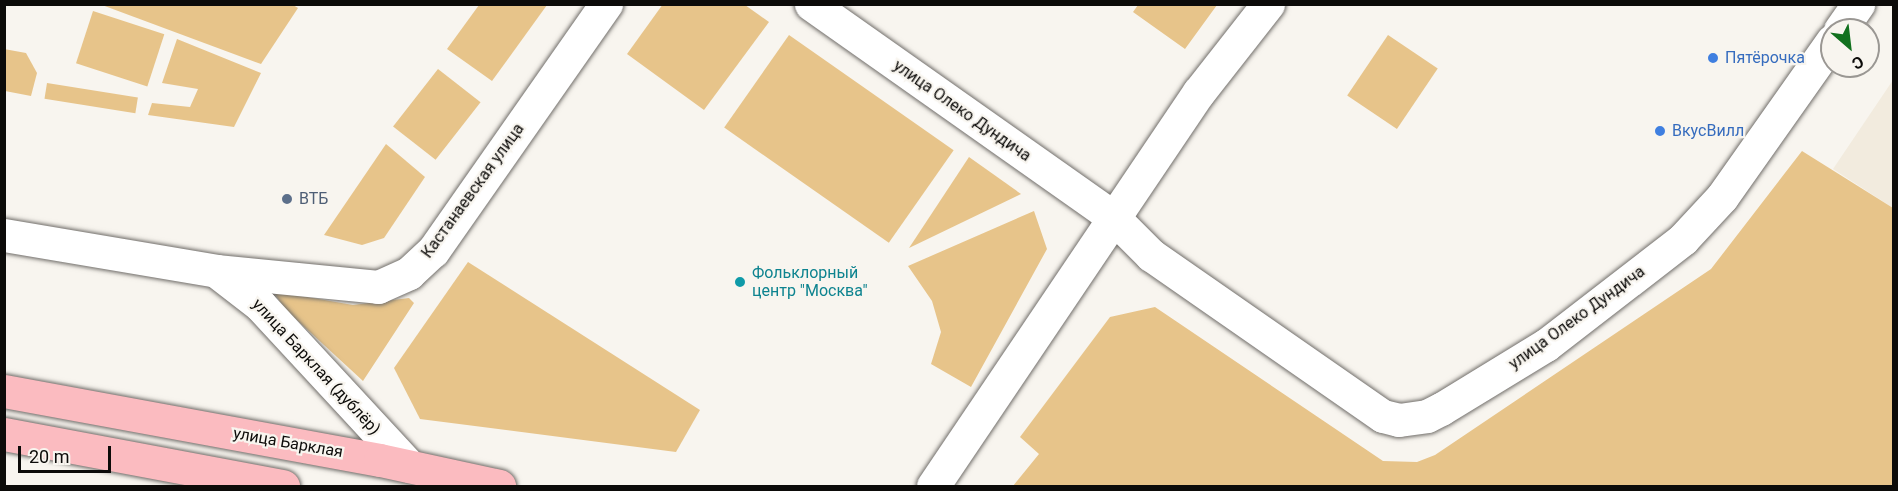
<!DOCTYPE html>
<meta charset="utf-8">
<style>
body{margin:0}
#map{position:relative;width:1898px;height:491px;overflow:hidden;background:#f8f5ef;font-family:Roboto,sans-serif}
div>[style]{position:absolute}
.built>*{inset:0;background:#f2ebde}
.green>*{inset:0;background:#e7c48a;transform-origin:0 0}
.roads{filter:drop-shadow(0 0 2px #716e6a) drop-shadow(0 0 2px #716e6a)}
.minor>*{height:33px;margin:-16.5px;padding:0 16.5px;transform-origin:16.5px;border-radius:16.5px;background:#fff}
.major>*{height:33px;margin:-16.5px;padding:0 16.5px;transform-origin:16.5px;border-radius:16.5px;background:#fbbbc0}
.dots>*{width:16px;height:16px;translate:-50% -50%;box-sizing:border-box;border:3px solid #f8f5ef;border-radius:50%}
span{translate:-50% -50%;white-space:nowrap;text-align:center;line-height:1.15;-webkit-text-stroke:4.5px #f8f5ef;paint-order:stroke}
.shop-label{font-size:16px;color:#366cbe}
.left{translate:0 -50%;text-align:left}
.street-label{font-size:16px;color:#0c0b09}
.service-label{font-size:16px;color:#4e5e75}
.culture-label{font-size:16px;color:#0d838f}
.frame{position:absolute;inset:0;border:6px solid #0c0b09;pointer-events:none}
.north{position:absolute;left:1820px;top:18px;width:60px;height:60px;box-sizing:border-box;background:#f8f5ef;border:2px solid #9a9793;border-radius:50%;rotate:152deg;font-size:16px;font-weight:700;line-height:24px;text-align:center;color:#0c0b09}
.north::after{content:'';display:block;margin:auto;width:21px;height:27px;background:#12711f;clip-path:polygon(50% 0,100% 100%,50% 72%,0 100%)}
.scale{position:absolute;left:18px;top:446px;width:93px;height:27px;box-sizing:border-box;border:3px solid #0c0b09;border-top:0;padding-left:8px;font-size:18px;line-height:21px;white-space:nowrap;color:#0c0b09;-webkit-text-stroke:4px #f8f5ef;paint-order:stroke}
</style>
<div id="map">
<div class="built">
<div style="clip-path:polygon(1893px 80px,1893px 208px,1833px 169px)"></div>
</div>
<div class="green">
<div style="clip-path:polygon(663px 4px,745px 5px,769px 22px,704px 110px,627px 54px)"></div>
<div style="clip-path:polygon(293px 5px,298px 8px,261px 64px,102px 5px)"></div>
<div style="clip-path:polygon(479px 5px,547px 5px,492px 81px,447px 49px)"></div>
<div style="clip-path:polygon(1138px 5px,1138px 4px,1217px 5px,1185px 49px,1133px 12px)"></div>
<div style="left:93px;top:11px;width:75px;height:55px;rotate:18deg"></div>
<div style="left:789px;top:35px;width:201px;height:113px;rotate:35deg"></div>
<div style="left:1388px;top:35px;width:60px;height:73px;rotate:34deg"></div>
<div style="clip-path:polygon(177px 39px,261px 73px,234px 127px,148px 115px,152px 103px,190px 107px,198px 89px,162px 83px)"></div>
<div style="clip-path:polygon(4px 49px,26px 53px,37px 73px,31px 96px,5px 91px)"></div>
<div style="left:438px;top:69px;width:54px;height:73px;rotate:38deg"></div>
<div style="left:47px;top:83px;width:92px;height:16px;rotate:9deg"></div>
<div style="clip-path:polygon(386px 144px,425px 177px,384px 238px,362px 245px,324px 235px)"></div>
<div style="clip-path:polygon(1802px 151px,1893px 208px,1893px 486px,1013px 486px,1039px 454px,1020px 437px,1110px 317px,1155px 307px,1383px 461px,1417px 462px,1435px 455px,1711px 269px)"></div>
<div style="clip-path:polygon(969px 157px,1021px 194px,909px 248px)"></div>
<div style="clip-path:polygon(1034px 211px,1047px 249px,971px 387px,931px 364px,941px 332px,932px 301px,908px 266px)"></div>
<div style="clip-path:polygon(468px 262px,700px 410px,676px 452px,420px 419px,394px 368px)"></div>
<div style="clip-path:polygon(273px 291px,353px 305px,409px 298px,414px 303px,363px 381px,285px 309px)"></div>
</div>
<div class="roads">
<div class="minor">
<div style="left:811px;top:4px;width:370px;rotate:35.2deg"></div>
<div style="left:1113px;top:217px;width:54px;rotate:45deg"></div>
<div style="left:1151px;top:255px;width:282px;rotate:34.8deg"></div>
<div style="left:1383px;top:416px;width:16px;rotate:14deg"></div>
<div style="left:1399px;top:420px;width:28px;rotate:-8deg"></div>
<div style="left:1427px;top:416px;width:16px;rotate:-27deg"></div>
<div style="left:1441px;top:409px;width:123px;rotate:-31.4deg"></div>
<div style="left:1546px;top:345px;width:173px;rotate:-37.7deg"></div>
<div style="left:1683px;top:239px;width:57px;rotate:-47.1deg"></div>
<div style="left:1722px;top:197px;width:191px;rotate:-54.8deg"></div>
<div style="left:1840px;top:30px;width:32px;rotate:-55deg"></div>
<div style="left:4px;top:235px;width:215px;rotate:9.6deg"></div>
<div style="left:216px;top:271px;width:163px;rotate:5.6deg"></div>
<div style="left:378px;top:287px;width:34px;rotate:-24deg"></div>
<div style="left:409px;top:273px;width:33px;rotate:-43deg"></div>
<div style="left:433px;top:251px;width:302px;rotate:-55deg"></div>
<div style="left:216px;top:271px;width:56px;rotate:37.7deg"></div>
<div style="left:260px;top:305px;width:219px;rotate:47.2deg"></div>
<div style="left:933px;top:486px;width:475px;rotate:-56deg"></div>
<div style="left:1199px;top:92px;width:112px;rotate:-51.9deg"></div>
</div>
<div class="major">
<div style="left:4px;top:391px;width:382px;rotate:10.4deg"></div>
<div style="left:380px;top:460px;width:122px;rotate:12.3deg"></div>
<div style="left:4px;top:434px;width:284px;rotate:10.6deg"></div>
</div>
</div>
<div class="dots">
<div style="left:1713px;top:58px;background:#3f7fe0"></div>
<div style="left:1660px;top:131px;background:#3f7fe0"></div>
<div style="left:287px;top:199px;background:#5c6f8a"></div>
<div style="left:740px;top:282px;background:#0f9aa8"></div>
</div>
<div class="shop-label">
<span class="left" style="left:1725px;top:58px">Пятёрочка</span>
<span class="left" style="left:1672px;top:131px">ВкусВилл</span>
</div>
<div class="street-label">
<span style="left:962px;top:111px;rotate:35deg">улица Олеко Дундича</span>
<span style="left:473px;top:191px;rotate:-54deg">Кастанаевская улица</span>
<span style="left:1577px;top:318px;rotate:-36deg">улица Олеко Дундича</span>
<span style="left:316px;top:367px;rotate:47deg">улица Барклая (дублёр)</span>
<span style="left:288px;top:443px;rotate:10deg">улица Барклая</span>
</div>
<div class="service-label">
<span class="left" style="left:299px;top:199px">ВТБ</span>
</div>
<div class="culture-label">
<span class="left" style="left:752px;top:282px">Фольклорный<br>центр "Москва"</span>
</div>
<div class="frame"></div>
<div class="north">С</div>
<div class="scale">20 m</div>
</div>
